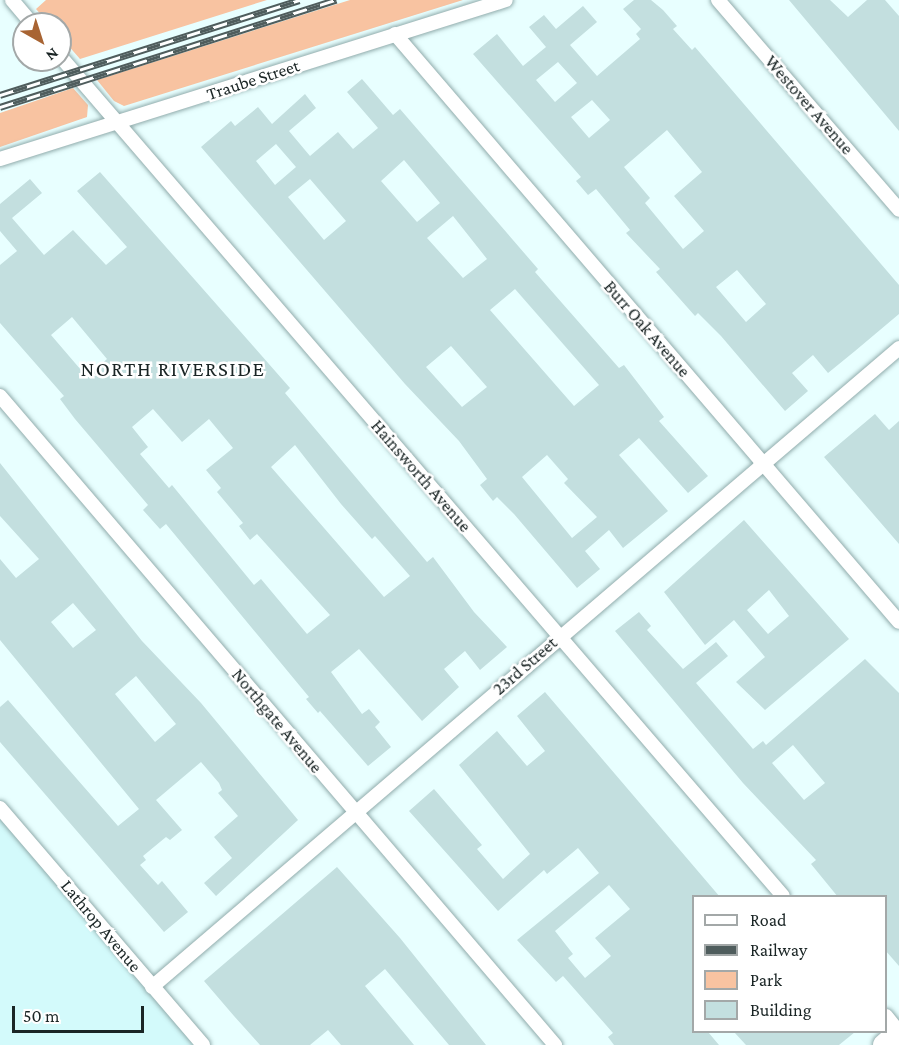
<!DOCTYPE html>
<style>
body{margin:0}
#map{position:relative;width:899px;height:1045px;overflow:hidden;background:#e8ffff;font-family:"Crimson Pro",serif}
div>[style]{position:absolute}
.built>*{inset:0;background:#d3fafb}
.green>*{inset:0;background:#f8c3a1}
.building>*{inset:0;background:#c3dfdf}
.roads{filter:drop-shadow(0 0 2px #91acac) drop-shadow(0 0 2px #91acac)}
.minor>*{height:14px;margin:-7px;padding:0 7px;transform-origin:7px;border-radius:7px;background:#fff}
.primary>*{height:22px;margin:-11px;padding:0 11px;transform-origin:11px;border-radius:11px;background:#fff}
.rail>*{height:7px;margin-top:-3.5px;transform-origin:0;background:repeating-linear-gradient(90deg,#fff 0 14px,#4f5d5d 0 28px);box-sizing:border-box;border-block:2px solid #4f5d5d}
span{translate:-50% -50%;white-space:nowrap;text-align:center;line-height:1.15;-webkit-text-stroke:5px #fff;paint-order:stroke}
.street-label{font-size:18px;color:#1a2525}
.quarter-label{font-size:21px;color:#1a2525;letter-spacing:1.5px}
.legend{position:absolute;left:692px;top:895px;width:195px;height:138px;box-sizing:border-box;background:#fff;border:2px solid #a3a8a8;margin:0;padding:8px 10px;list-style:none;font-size:18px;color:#1a2525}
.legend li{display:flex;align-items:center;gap:12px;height:30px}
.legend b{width:30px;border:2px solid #a3a8a8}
.north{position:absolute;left:12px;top:12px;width:60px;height:60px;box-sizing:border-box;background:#fff;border:2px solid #a3a8a8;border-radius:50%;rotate:141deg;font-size:16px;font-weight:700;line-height:24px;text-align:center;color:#1a2525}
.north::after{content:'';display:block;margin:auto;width:21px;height:27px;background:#a86433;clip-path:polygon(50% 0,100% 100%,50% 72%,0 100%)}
.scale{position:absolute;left:12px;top:1006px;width:132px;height:27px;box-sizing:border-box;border:3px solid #1a2525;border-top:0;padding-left:8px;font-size:18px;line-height:21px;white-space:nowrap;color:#1a2525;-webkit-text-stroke:4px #fff;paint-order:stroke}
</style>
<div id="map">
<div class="built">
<div style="clip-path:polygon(0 815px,196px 1045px,0 1045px)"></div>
</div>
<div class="green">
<div style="clip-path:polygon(46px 0,267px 0,80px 59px,60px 36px,60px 24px,49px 24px,36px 9px)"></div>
<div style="clip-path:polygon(350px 0,463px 0,124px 106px,114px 101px,97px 80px)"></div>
<div style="clip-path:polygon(73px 88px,88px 105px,87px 117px,0 147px,0 113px)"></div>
</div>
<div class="building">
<div style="clip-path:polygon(evenodd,634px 0,651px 0,663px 10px,677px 26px,673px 29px,692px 50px,695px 47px,899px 285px,899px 314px,855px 351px,828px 373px,813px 355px,792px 373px,808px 391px,785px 411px,721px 336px,698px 313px,695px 316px,656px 272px,660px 269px,626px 233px,630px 230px,596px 189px,588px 195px,576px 181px,581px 177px,473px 54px,497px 34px,523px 66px,546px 47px,529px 27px,544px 15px,556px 29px,583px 6px,597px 22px,570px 45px,597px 76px,640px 39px,636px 34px,641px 29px,623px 9px,634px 0,558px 62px,577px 83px,555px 102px,536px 80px,558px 62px,634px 0,592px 100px,610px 120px,589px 138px,571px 117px,592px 100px,634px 0,667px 130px,702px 172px,674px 196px,704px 231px,683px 249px,645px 203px,650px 198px,624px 167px,667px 130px,634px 0,737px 270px,766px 304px,746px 322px,716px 287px,737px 270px)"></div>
<div style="clip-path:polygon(789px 0,830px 0,848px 17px,867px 0,885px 0,899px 16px,899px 131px)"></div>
<div style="clip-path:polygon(evenodd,362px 79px,393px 115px,400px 109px,538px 269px,535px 272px,555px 295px,619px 368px,624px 365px,664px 417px,659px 421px,708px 476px,688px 493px,639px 438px,619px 455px,668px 511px,623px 548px,609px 530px,585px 551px,600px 569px,577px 588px,514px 514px,497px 497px,493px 501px,480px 485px,487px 479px,459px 441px,405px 384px,201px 147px,231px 121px,235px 126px,258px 107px,272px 124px,305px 94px,316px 108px,289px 131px,310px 156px,338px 132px,353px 149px,378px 128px,347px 92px,362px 79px,276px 144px,296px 167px,275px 185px,256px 161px,276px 144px,362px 79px,404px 160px,440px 203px,417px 222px,381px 181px,404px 160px,362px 79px,310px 179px,346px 221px,324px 240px,288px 197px,310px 179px,362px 79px,453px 216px,487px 259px,463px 278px,427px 238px,453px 216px,362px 79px,515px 289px,599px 385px,574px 406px,490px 310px,515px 289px,362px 79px,451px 346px,487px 387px,462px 407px,426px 367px,451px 346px,362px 79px,547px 455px,568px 479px,564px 483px,597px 517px,572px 538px,522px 477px,547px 455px)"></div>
<div style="clip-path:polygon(evenodd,100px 172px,290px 388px,285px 393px,427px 562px,433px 557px,474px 612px,507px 647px,480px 670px,465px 651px,444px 669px,459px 687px,422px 721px,359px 649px,331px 672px,362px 714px,369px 709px,380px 722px,375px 727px,391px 747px,368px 766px,320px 711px,318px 713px,306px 699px,309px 697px,166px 524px,160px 529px,143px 510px,148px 505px,75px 419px,60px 399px,64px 396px,0 323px,0 265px,17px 251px,0 231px,0 204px,30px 179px,42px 193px,12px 218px,44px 255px,73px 230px,106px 265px,127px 247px,77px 191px,100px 172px,72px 317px,107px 359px,87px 377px,51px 335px,72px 317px,100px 172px,153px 409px,182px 442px,209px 419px,233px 448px,206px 470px,221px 488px,217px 492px,243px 523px,239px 526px,250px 540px,257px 534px,330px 615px,307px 634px,261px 579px,254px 585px,172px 485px,169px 488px,140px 454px,148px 447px,132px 427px,153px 409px,100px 172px,295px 445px,341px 504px,372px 539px,375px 536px,410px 576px,384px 597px,271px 467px,295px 445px)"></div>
<div style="clip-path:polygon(875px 414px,889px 430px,899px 421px,899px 544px,824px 457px)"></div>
<div style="clip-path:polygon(evenodd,0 463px,142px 641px,201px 703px,298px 820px,216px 896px,204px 883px,232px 858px,214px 837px,238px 816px,218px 793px,222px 790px,219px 783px,201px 762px,156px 800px,182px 830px,170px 840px,166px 837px,143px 856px,146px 860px,140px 865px,158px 885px,162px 881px,188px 912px,164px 932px,0 742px,0 707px,8px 700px,118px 826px,139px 809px,0 640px,0 559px,16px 578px,39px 559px,0 516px,0 463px,73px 603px,96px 630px,73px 648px,51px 622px,73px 603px,0 463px,136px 676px,176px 724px,155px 742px,115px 694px,136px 676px)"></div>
<div style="clip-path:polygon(evenodd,744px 520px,849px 639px,765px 710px,736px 682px,765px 657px,734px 620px,705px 645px,664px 592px,744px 520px,769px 590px,789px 616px,768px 634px,747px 610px,769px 590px)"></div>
<div style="clip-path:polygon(evenodd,639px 612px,651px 626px,647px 630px,683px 669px,716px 642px,728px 656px,696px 683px,753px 749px,763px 741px,766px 745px,865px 659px,899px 693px,899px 966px,885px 950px,885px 897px,838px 897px,811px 864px,816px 860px,743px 783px,615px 631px,639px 612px,793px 745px,825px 783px,804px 800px,772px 763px,793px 745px)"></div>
<div style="clip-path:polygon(evenodd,545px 692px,720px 897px,693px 897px,693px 1032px,708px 1032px,719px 1045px,614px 1045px,608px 1037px,613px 1033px,563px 976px,556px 982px,517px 940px,599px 873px,578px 848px,547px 874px,544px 870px,498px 911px,409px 811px,434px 789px,482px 845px,477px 849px,503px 879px,530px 854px,459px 765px,497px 731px,527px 766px,545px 751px,517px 716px,545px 692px,609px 885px,630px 909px,595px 938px,611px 956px,585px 978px,568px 958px,573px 954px,555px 931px,609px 885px)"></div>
<div style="clip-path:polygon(337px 867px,400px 938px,486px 1045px,449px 1045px,385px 969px,365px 986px,414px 1045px,341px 1045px,328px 1030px,310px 1045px,260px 1045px,234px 1016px,204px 981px)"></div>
<div style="clip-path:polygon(734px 1032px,855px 1032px,839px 1045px,746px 1045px)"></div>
</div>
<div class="roads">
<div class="minor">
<div style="left:12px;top:0;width:31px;rotate:50deg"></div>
<div style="left:718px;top:0;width:277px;rotate:49.2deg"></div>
<div style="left:395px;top:34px;width:774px;rotate:49.4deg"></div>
<div style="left:60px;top:56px;width:1108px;rotate:49.28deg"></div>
<div style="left:0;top:159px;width:530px;rotate:-17.44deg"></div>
<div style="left:0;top:396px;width:854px;rotate:49.46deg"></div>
<div style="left:0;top:808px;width:312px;rotate:49.4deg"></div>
<div style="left:152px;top:987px;width:983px;rotate:-40.54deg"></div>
<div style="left:886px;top:1016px;width:21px;rotate:51deg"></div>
</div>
<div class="primary">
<div style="left:884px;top:1045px;width:20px;rotate:-41deg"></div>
</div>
</div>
<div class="rail">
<div style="left:0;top:95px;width:314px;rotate:-17.6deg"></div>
<div style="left:0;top:107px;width:353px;rotate:-17.7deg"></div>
</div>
<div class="street-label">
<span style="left:253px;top:80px;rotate:-18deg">Traube Street</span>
<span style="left:809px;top:105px;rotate:49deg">Westover Avenue</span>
<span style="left:647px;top:329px;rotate:49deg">Burr Oak Avenue</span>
<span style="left:421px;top:476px;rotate:49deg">Hainsworth Avenue</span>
<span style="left:525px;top:666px;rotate:-41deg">23rd Street</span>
<span style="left:277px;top:721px;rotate:50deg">Northgate Avenue</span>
<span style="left:101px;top:926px;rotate:50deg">Lathrop Avenue</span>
</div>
<div class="quarter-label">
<span style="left:173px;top:369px">NORTH RIVERSIDE</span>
</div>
<ul class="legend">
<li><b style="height:8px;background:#fff"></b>Road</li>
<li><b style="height:8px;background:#4f5d5d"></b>Railway</li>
<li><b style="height:16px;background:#f8c3a1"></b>Park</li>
<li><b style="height:16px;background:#c3dfdf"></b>Building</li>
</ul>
<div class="north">N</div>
<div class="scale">50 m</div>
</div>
